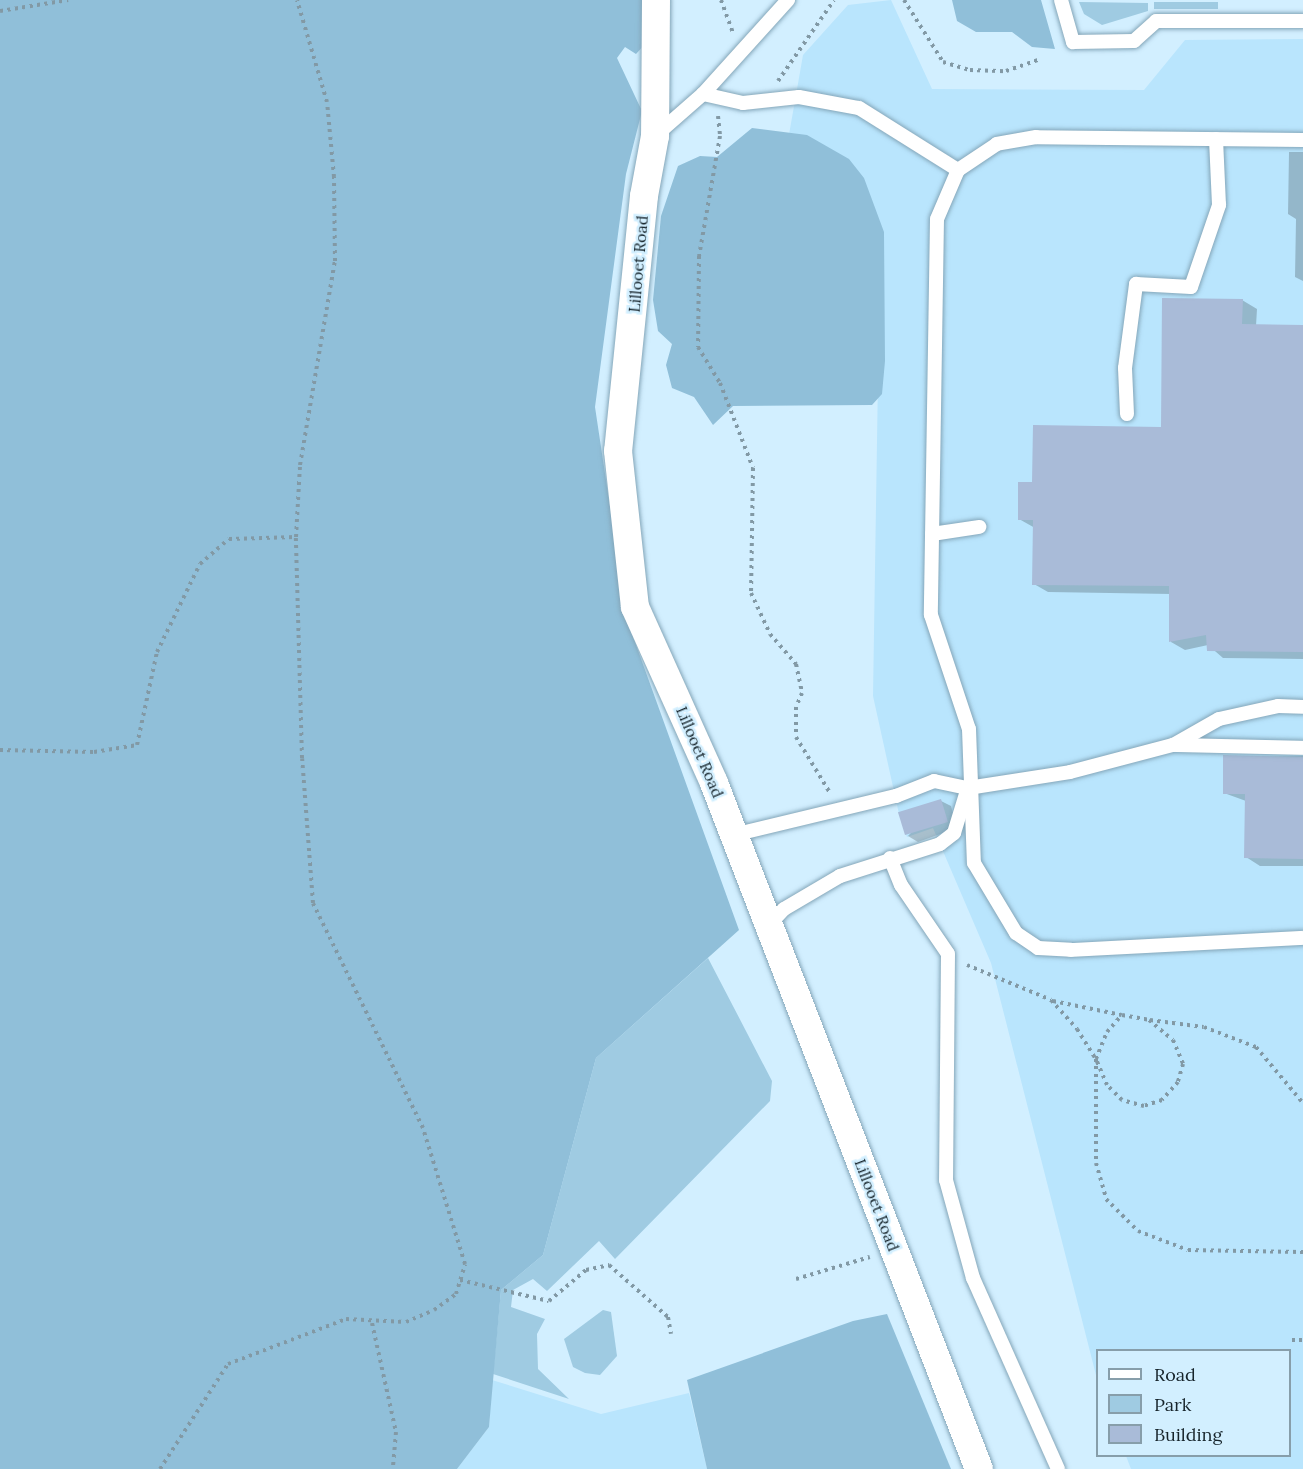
<!DOCTYPE html>
<style>
body{margin:0}
#map{position:relative;width:1303px;height:1469px;overflow:hidden;background:#d2efff;font-family:Lora,serif}
div>[style]{position:absolute}
.built>*{inset:0;background:#b9e5fd}
.green>*{inset:0;background:#9fcbe2;transform-origin:0 0}
.forest>*{inset:0;background:#90bfd9}
.shadow>*{inset:0;background:#0003}
.building>*{inset:0;background:#a9bbd8;transform-origin:0 0}
.path>*{height:4px;margin-top:-2px;transform-origin:0;background:repeating-linear-gradient(90deg,#8299a5 0 3px,transparent 0 7.5px)}
.roads{filter:drop-shadow(0 0 2px #84a6b9) drop-shadow(0 0 2px #84a6b9)}
.lane>*{height:14px;margin:-7px;padding:0 7px;transform-origin:7px;border-radius:7px;background:#fff}
.street>*{height:28px;margin:-14px;padding:0 14px;transform-origin:14px;border-radius:14px;background:#fff}
span{translate:-50% -50%;white-space:nowrap;text-align:center;line-height:1.15;-webkit-text-stroke:5px #d2efff;paint-order:stroke}
.street-label{font-size:16px;color:#16242b}
.legend{position:absolute;left:1096px;top:1349px;width:195px;height:108px;box-sizing:border-box;background:#d2efff;border:2px solid #879eaa;margin:0;padding:8px 10px;list-style:none;font-size:18px;color:#16242b}
.legend li{display:flex;align-items:center;gap:12px;height:30px}
.legend b{width:30px;border:2px solid #879eaa}
</style>
<div id="map">
<div class="built">
<div style="clip-path:polygon(891px 0,932px 89px,1144px 90px,1185px 40px,1303px 39px,1303px 1469px,1131px 1469px,1126px 1456px,1290px 1456px,1290px 1350px,1098px 1350px,1097px 1379px,991px 963px,933px 828px,907px 837px,899px 814px,873px 696px,878px 378px,787px 146px,803px 55px,848px 5px)"></div>
<div style="clip-path:polygon(492px 1380px,601px 1414px,689px 1393px,707px 1469px,457px 1469px,489px 1427px)"></div>
</div>
<div class="green">
<div style="clip-path:polygon(1079px 2px,1148px 3px,1148px 11px,1102px 25px,1084px 14px)"></div>
<div style="left:1218px;top:2px;width:7px;height:64px;rotate:90deg"></div>
<div style="clip-path:polygon(708px 958px,772px 1081px,770px 1101px,615px 1259px,599px 1241px,547px 1291px,533px 1279px,513px 1290px,511px 1307px,545px 1319px,537px 1334px,538px 1369px,569px 1399px,493px 1374px,501px 1290px,543px 1255px,596px 1058px)"></div>
<div style="clip-path:polygon(603px 1310px,611px 1312px,617px 1356px,600px 1375px,585px 1373px,573px 1367px,564px 1339px)"></div>
</div>
<div class="forest">
<div style="clip-path:polygon(0 0,647px 0,646px 43px,636px 54px,625px 47px,617px 58px,642px 111px,626px 174px,595px 407px,627px 620px,739px 930px,596px 1058px,543px 1255px,501px 1290px,489px 1427px,457px 1469px,0 1469px)"></div>
<div style="clip-path:polygon(952px 0,1041px 0,1055px 49px,1032px 47px,1012px 32px,976px 32px,957px 21px)"></div>
<div style="clip-path:polygon(752px 128px,807px 135px,849px 159px,864px 178px,884px 232px,885px 361px,882px 394px,872px 405px,733px 406px,713px 425px,694px 397px,672px 388px,666px 365px,672px 344px,658px 331px,653px 300px,661px 216px,678px 166px,700px 156px,717px 157px)"></div>
<div style="clip-path:polygon(887px 1314px,951px 1469px,707px 1469px,687px 1380px,853px 1321px)"></div>
</div>
<div class="shadow">
<div style="clip-path:polygon(1289px 152px,1303px 152px,1303px 281px,1295px 277px,1296px 219px,1288px 214px)"></div>
<div style="clip-path:polygon(1242px 300px,1257px 309px,1256px 326px,1303px 326px,1303px 659px,1223px 658px,1208px 645px,1185px 650px,1171px 642px,1171px 594px,1048px 592px,1034px 584px,1035px 528px,1019px 519px,1034px 484px,1162px 428px)"></div>
<div style="clip-path:polygon(1303px 756px,1303px 866px,1260px 866px,1246px 857px,1246px 801px,1224px 793px,1225px 757px)"></div>
<div style="clip-path:polygon(941px 801px,951px 806px,957px 828px,918px 842px,908px 836px)"></div>
</div>
<div class="building">
<div style="clip-path:polygon(1162px 298px,1243px 299px,1242px 324px,1303px 325px,1303px 652px,1207px 651px,1206px 635px,1169px 642px,1169px 586px,1032px 585px,1033px 520px,1018px 520px,1018px 482px,1032px 482px,1033px 425px,1161px 427px)"></div>
<div style="clip-path:polygon(1223px 755px,1303px 757px,1303px 859px,1244px 858px,1245px 794px,1223px 794px)"></div>
<div style="left:941px;top:799px;width:24px;height:45px;rotate:73deg"></div>
</div>
<div class="path">
<div style="left:721px;top:0;width:35px;rotate:70deg"></div>
<div style="left:904px;top:0;width:73px;rotate:57.8deg"></div>
<div style="left:943px;top:62px;width:28px;rotate:17deg"></div>
<div style="left:970px;top:70px;width:36px;rotate:2deg"></div>
<div style="left:1006px;top:71px;width:34px;rotate:-19deg"></div>
<div style="left:0;top:11px;width:69px;rotate:-9.2deg"></div>
<div style="left:778px;top:81px;width:98px;rotate:-55.3deg"></div>
<div style="left:718px;top:116px;width:20px;rotate:84deg"></div>
<div style="left:720px;top:136px;width:122px;rotate:99.9deg"></div>
<div style="left:699px;top:256px;width:91px;rotate:90.6deg"></div>
<div style="left:698px;top:347px;width:42px;rotate:58.6deg"></div>
<div style="left:720px;top:383px;width:91px;rotate:68.8deg"></div>
<div style="left:753px;top:468px;width:125px;rotate:90.9deg"></div>
<div style="left:751px;top:593px;width:45px;rotate:65.1deg"></div>
<div style="left:770px;top:634px;width:40px;rotate:49deg"></div>
<div style="left:796px;top:664px;width:30px;rotate:78deg"></div>
<div style="left:802px;top:693px;width:15px;rotate:113deg"></div>
<div style="left:796px;top:707px;width:30px;rotate:90deg"></div>
<div style="left:796px;top:737px;width:66px;rotate:58.7deg"></div>
<div style="left:0;top:750px;width:94px;rotate:1.2deg"></div>
<div style="left:94px;top:752px;width:44px;rotate:-9.2deg"></div>
<div style="left:137px;top:745px;width:95px;rotate:-77.9deg"></div>
<div style="left:157px;top:652px;width:98px;rotate:-64deg"></div>
<div style="left:200px;top:564px;width:38px;rotate:-41deg"></div>
<div style="left:229px;top:539px;width:67px;rotate:-1.7deg"></div>
<div style="left:967px;top:965px;width:91px;rotate:22.6deg"></div>
<div style="left:1051px;top:1000px;width:39px;rotate:48deg"></div>
<div style="left:1077px;top:1029px;width:36px;rotate:58deg"></div>
<div style="left:1096px;top:1059px;width:104px;rotate:90deg"></div>
<div style="left:1096px;top:1163px;width:37px;rotate:74deg"></div>
<div style="left:1106px;top:1199px;width:45px;rotate:45deg"></div>
<div style="left:1138px;top:1231px;width:53px;rotate:20.8deg"></div>
<div style="left:1188px;top:1250px;width:115px;rotate:1deg"></div>
<div style="left:1053px;top:1001px;width:70px;rotate:11.5deg"></div>
<div style="left:1122px;top:1015px;width:27px;rotate:10deg"></div>
<div style="left:1149px;top:1020px;width:31px;rotate:40deg"></div>
<div style="left:1173px;top:1040px;width:26px;rotate:67deg"></div>
<div style="left:1183px;top:1064px;width:19px;rotate:106deg"></div>
<div style="left:1178px;top:1082px;width:24px;rotate:132deg"></div>
<div style="left:1162px;top:1100px;width:19px;rotate:162deg"></div>
<div style="left:1144px;top:1106px;width:23px;rotate:-165deg"></div>
<div style="left:1122px;top:1100px;width:21px;rotate:-135deg"></div>
<div style="left:1107px;top:1085px;width:28px;rotate:-113deg"></div>
<div style="left:1096px;top:1059px;width:29px;rotate:-68deg"></div>
<div style="left:1107px;top:1032px;width:23px;rotate:-49deg"></div>
<div style="left:1150px;top:1020px;width:54px;rotate:7.4deg"></div>
<div style="left:1204px;top:1027px;width:56px;rotate:21deg"></div>
<div style="left:1256px;top:1047px;width:73px;rotate:50deg"></div>
<div style="left:796px;top:1279px;width:77px;rotate:-16.6deg"></div>
<div style="left:460px;top:1280px;width:91px;rotate:13.3deg"></div>
<div style="left:549px;top:1301px;width:48px;rotate:-40deg"></div>
<div style="left:586px;top:1270px;width:24px;rotate:-12deg"></div>
<div style="left:609px;top:1265px;width:79px;rotate:41.4deg"></div>
<div style="left:668px;top:1317px;width:17px;rotate:80deg"></div>
<div style="left:372px;top:1323px;width:112px;rotate:77.6deg"></div>
<div style="left:396px;top:1432px;width:37px;rotate:95deg"></div>
<div style="left:1292px;top:1340px;width:11px"></div>
<div style="left:160px;top:1469px;width:125px;rotate:-57.1deg"></div>
<div style="left:228px;top:1364px;width:126px;rotate:-20.9deg"></div>
<div style="left:346px;top:1319px;width:60px;rotate:2.9deg"></div>
<div style="left:406px;top:1322px;width:30px;rotate:-23deg"></div>
<div style="left:434px;top:1310px;width:27px;rotate:-36deg"></div>
<div style="left:456px;top:1294px;width:31px;rotate:-73deg"></div>
<div style="left:465px;top:1264px;width:142px;rotate:-107.2deg"></div>
<div style="left:423px;top:1128px;width:250px;rotate:-116.1deg"></div>
<div style="left:313px;top:903px;width:145px;rotate:-94.3deg"></div>
<div style="left:302px;top:758px;width:221px;rotate:-91.6deg"></div>
<div style="left:296px;top:537px;width:72px;rotate:-86.8deg"></div>
<div style="left:300px;top:465px;width:207px;rotate:-80.3deg"></div>
<div style="left:335px;top:261px;width:84px;rotate:-90.7deg"></div>
<div style="left:334px;top:177px;width:75px;rotate:-95.3deg"></div>
<div style="left:327px;top:102px;width:106px;rotate:-106.4deg"></div>
</div>
<div class="roads">
<div class="lane">
<div style="left:1061px;top:0;width:44px;rotate:74.1deg"></div>
<div style="left:1073px;top:42px;width:61px;rotate:-0.9deg"></div>
<div style="left:1134px;top:41px;width:30px;rotate:-42deg"></div>
<div style="left:1156px;top:21px;width:147px"></div>
<div style="left:703px;top:94px;width:41px;rotate:12.7deg"></div>
<div style="left:743px;top:103px;width:56px;rotate:-6.1deg"></div>
<div style="left:799px;top:97px;width:61px;rotate:10.4deg"></div>
<div style="left:859px;top:108px;width:117px;rotate:32.1deg"></div>
<div style="left:655px;top:136px;width:64px;rotate:-41.2deg"></div>
<div style="left:703px;top:94px;width:127px;rotate:-47.9deg"></div>
<div style="left:1303px;top:140px;width:267px;rotate:-179.4deg"></div>
<div style="left:1036px;top:137px;width:40px;rotate:170deg"></div>
<div style="left:997px;top:144px;width:47px;rotate:146.3deg"></div>
<div style="left:958px;top:170px;width:53px;rotate:113.2deg"></div>
<div style="left:937px;top:219px;width:396px;rotate:90.9deg"></div>
<div style="left:931px;top:615px;width:120px;rotate:71.6deg"></div>
<div style="left:969px;top:729px;width:134px;rotate:87.9deg"></div>
<div style="left:974px;top:863px;width:82px;rotate:59deg"></div>
<div style="left:1016px;top:933px;width:27px;rotate:34deg"></div>
<div style="left:1038px;top:948px;width:33px;rotate:3deg"></div>
<div style="left:1071px;top:950px;width:232px;rotate:-3deg"></div>
<div style="left:1127px;top:414px;width:46px;rotate:-92.5deg"></div>
<div style="left:1125px;top:368px;width:85px;rotate:-82.5deg"></div>
<div style="left:1136px;top:284px;width:55px;rotate:3.1deg"></div>
<div style="left:1191px;top:287px;width:87px;rotate:-71.1deg"></div>
<div style="left:1219px;top:205px;width:66px;rotate:-92.6deg"></div>
<div style="left:932px;top:534px;width:48px;rotate:-8.5deg"></div>
<div style="left:1173px;top:745px;width:130px;rotate:1.3deg"></div>
<div style="left:733px;top:835px;width:168px;rotate:-13.5deg"></div>
<div style="left:896px;top:796px;width:41px;rotate:-21.5deg"></div>
<div style="left:934px;top:781px;width:35px;rotate:12deg"></div>
<div style="left:968px;top:788px;width:103px;rotate:-8.9deg"></div>
<div style="left:1070px;top:772px;width:106px;rotate:-14.7deg"></div>
<div style="left:1173px;top:745px;width:53px;rotate:-29.5deg"></div>
<div style="left:1219px;top:719px;width:60px;rotate:-12.4deg"></div>
<div style="left:1278px;top:706px;width:25px;rotate:2deg"></div>
<div style="left:890px;top:858px;width:29px;rotate:68deg"></div>
<div style="left:901px;top:885px;width:83px;rotate:55.7deg"></div>
<div style="left:948px;top:954px;width:226px;rotate:90.5deg"></div>
<div style="left:946px;top:1180px;width:102px;rotate:74.6deg"></div>
<div style="left:973px;top:1278px;width:209px;rotate:66deg"></div>
<div style="left:768px;top:926px;width:23px;rotate:-47deg"></div>
<div style="left:784px;top:909px;width:65px;rotate:-30.5deg"></div>
<div style="left:840px;top:876px;width:105px;rotate:-17.7deg"></div>
<div style="left:940px;top:844px;width:18px;rotate:-38deg"></div>
<div style="left:954px;top:833px;width:39px;rotate:-73deg"></div>
</div>
<div class="street">
<div style="left:656px;top:0;width:136px;rotate:90.4deg"></div>
<div style="left:655px;top:136px;width:61px;rotate:100.4deg"></div>
<div style="left:644px;top:196px;width:256px;rotate:95.8deg"></div>
<div style="left:618px;top:451px;width:157px;rotate:83.8deg"></div>
<div style="left:635px;top:607px;width:193px;rotate:65.8deg"></div>
<div style="left:714px;top:783px;width:735px;rotate:68.88deg"></div>
</div>
</div>
<div class="street-label">
<span style="left:638px;top:264px;rotate:-85deg">Lillooet Road</span>
<span style="left:700px;top:752px;rotate:67deg">Lillooet Road</span>
<span style="left:877px;top:1205px;rotate:69deg">Lillooet Road</span>
</div>
<ul class="legend">
<li><b style="height:8px;background:#fff"></b>Road</li>
<li><b style="height:16px;background:#9fcbe2"></b>Park</li>
<li><b style="height:16px;background:#a9bbd8"></b>Building</li>
</ul>
</div>
